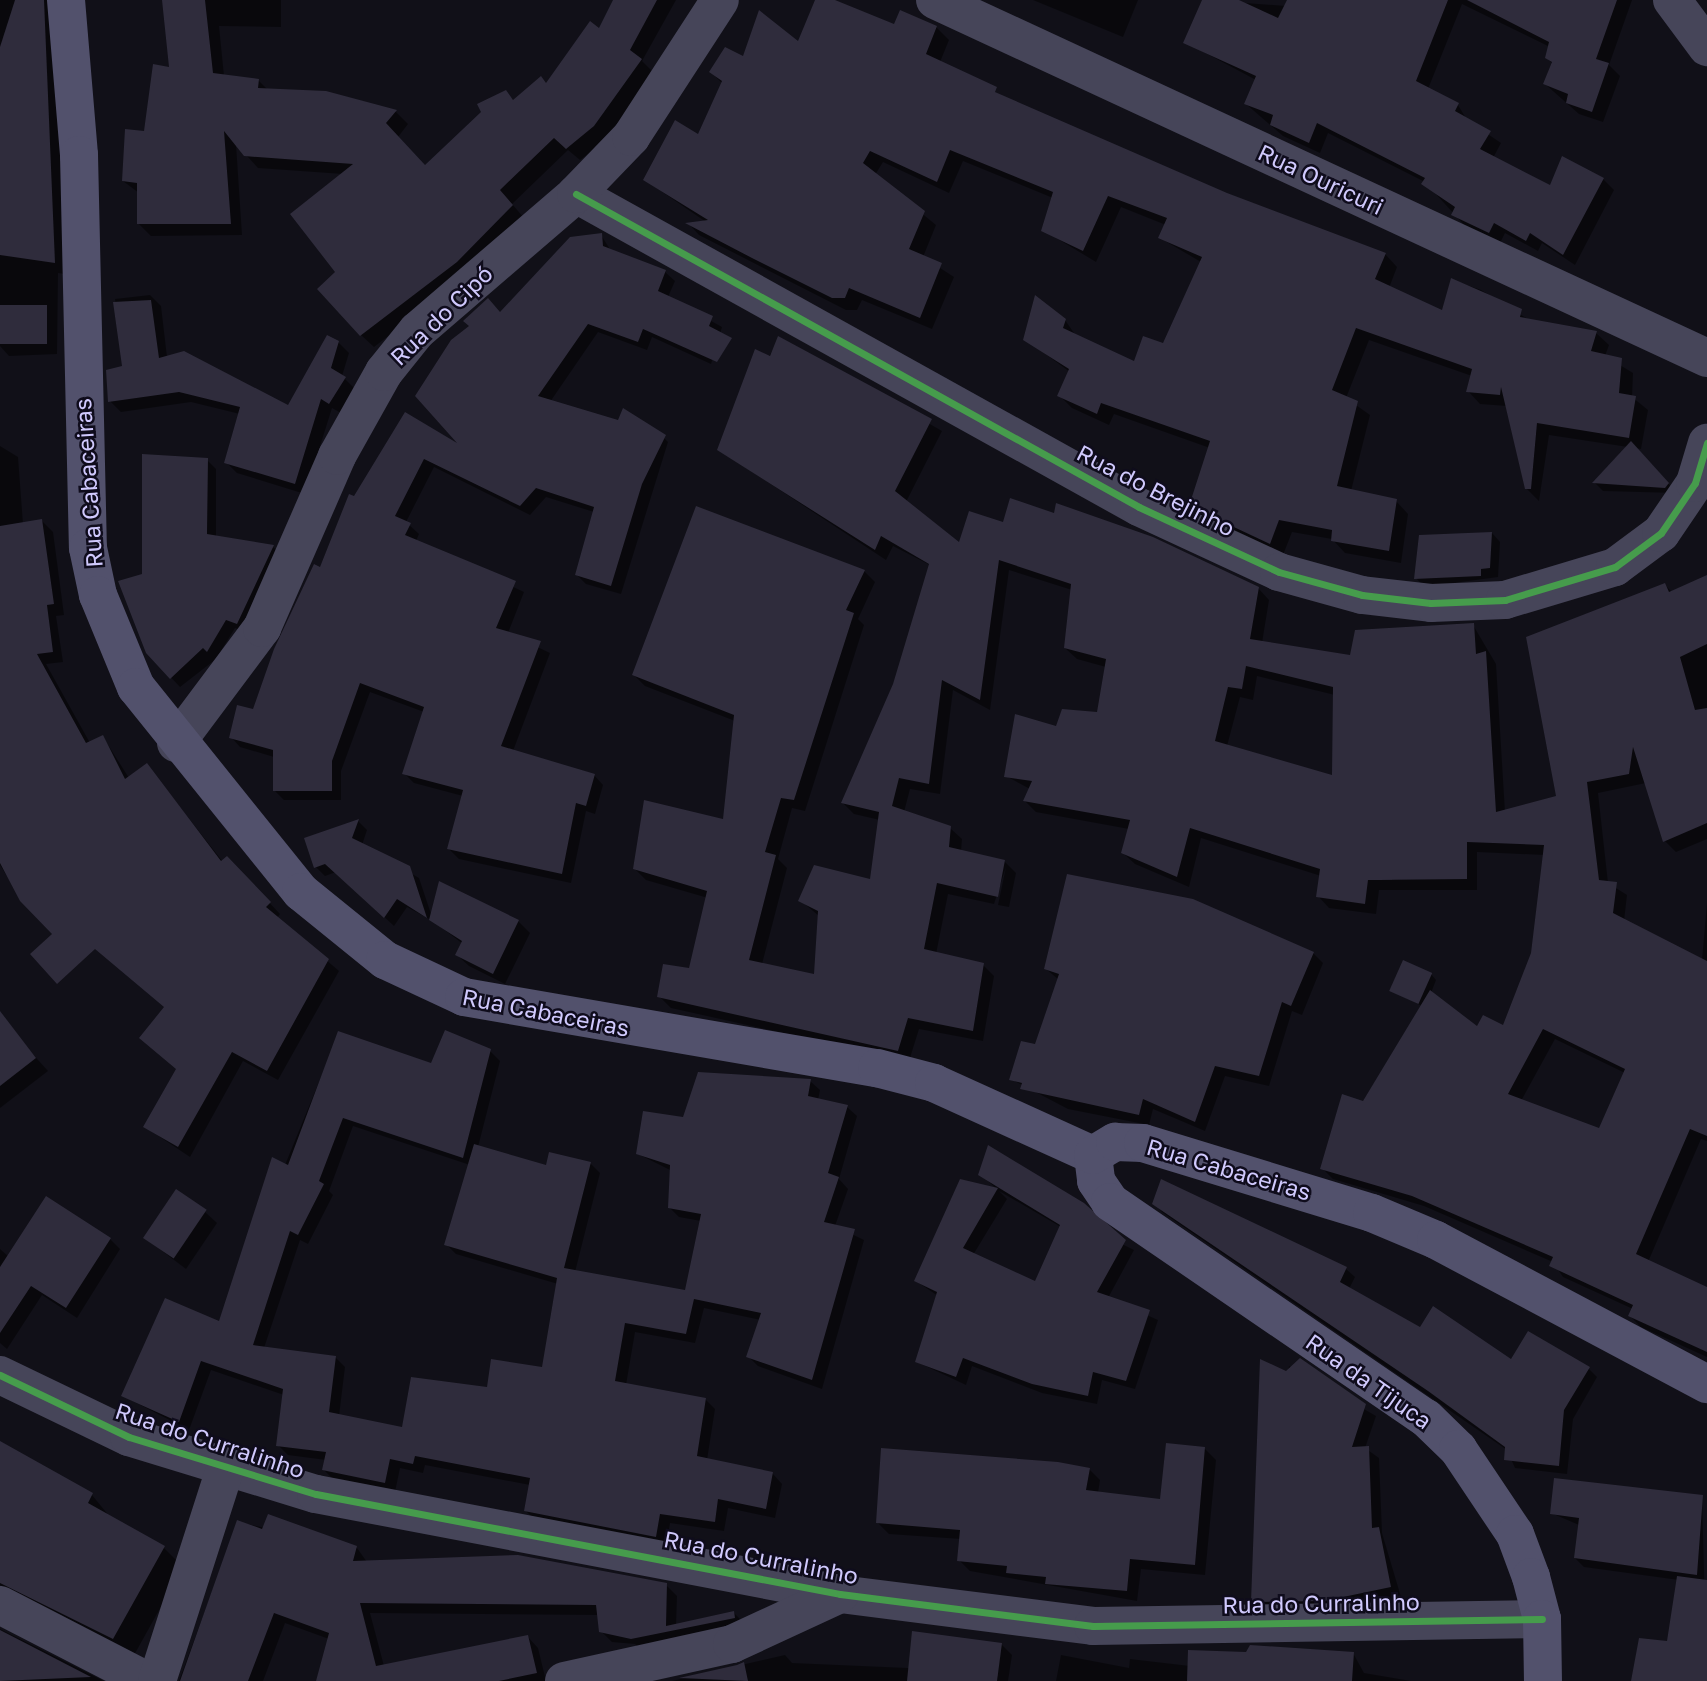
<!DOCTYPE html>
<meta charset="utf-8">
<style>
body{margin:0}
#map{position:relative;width:1707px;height:1681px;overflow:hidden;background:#111018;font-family:"Golos Text",sans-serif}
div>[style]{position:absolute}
.shadow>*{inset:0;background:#0007}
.building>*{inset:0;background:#2f2c3c;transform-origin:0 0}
.street>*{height:38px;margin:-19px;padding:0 19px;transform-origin:19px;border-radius:19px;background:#464559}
.secondary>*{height:38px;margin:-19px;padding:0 19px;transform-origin:19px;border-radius:19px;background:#52516c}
.cycleway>*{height:7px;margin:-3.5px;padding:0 3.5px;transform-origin:3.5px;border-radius:3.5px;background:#469c4c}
span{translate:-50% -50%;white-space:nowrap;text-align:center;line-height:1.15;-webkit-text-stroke:5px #0f0c1c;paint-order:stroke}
.street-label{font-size:23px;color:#d0c9fd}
</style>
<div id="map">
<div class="shadow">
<div style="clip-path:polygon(0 0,57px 0,65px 274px,58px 273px,57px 354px,9px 356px,0 346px)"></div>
<div style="clip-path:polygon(164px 0,281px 0,281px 27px,219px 26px,224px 76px,258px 80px,268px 90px,326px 92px,396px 112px,408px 124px,398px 137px,425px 167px,506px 93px,514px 101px,547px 85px,600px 30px,615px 0,676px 0,642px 61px,654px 73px,604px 142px,580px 160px,568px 150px,512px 204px,524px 218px,469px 274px,374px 347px,361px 335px,337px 272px,343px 174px,258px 168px,236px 144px,242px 235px,151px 236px,138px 223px,139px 193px,123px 181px,171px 69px)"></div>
<div style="clip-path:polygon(817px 0,895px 26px,936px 27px,949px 40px,940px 62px,1006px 98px,1226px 195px,1385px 254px,1397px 267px,1389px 288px,1443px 312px,1452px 280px,1481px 290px,1531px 321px,1596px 333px,1609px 345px,1605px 356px,1633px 373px,1632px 397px,1648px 410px,1641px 449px,1635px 448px,1677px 493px,1603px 491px,1595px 483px,1628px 447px,1549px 435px,1539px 501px,1526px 488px,1507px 406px,1480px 404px,1468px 391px,1472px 376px,1369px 340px,1346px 398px,1370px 415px,1351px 491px,1396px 501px,1408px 514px,1401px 563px,1345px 553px,1332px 539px,1292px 532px,1283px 555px,1204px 518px,1191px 506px,1210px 448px,1114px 414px,1109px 425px,1072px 408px,1059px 395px,1070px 372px,1025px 339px,1065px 320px,1076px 336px,1135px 363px,1164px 345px,1201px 262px,1160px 238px,1166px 225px,1121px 207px,1096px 262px,1043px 230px,1053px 198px,963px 161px,949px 193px,883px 162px,875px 175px,936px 225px,923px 257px,954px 277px,932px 329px,862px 300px,857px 310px,846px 310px,699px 235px,689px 224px,706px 222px,645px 180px,699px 136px,723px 84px,711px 72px,799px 44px)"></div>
<div style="clip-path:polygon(1033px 0,1138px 0,1123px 37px)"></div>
<div style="clip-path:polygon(1204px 0,1286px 6px,1289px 0,1632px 0,1609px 65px,1620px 76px,1603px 122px,1579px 114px,1545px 84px,1553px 64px,1547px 58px,1550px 47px,1462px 4px,1428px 89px,1458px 105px,1467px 120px,1501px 143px,1493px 158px,1551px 187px,1603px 179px,1614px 190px,1575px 265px,1542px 243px,1538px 251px,1505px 233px,1500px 243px,1465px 226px,1425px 182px,1328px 133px,1320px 153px,1283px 136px,1246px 104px,1256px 80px,1185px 42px)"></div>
<div style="clip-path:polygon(601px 235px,611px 251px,665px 272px,675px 281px,668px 297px,722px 327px,711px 364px,652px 337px,647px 350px,598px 332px,550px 402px,658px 432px,668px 442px,621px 594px,586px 584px,577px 575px,594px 512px,546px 497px,530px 515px,434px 467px,406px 522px,419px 534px,416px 541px,524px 592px,508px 633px,550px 653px,513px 751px,594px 775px,603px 785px,595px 814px,586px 811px,571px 883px,459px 859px,449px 849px,463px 796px,414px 783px,404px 773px,424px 712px,370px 692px,341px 771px,341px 800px,284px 800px,275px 791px,274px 757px,240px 747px,231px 737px,254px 711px,354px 498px,406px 414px,464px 449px,501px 314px)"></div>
<div style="clip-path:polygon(150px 295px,161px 306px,167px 357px,288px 407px,338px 342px,349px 353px,342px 376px,355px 389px,341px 413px,332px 408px,305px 494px,237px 473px,226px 462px,240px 414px,191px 402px,121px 412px,110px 401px,124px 368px,115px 299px)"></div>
<div style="clip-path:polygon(evenodd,779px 338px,942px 431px,906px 502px,960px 544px,1004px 524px,1258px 588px,1269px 600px,1262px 643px,1351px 657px,1473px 625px,1496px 664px,1505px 812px,1558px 798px,1665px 585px,1672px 592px,1707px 577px,1707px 839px,1676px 852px,1665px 841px,1646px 783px,1598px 793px,1608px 883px,1627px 895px,1624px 921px,1702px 960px,1707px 903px,1707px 1141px,1701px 1139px,1648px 1262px,1707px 1294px,1707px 1357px,1641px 1327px,1630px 1316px,1633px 1309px,1563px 1277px,1553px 1262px,1424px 1206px,1333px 1179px,1322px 1168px,1422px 1006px,1392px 991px,1431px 974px,1436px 980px,1431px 993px,1478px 1029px,1504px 1028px,1533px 954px,1544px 855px,1477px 852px,1477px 890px,1379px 890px,1376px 914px,1329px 908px,1318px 896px,1321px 876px,1201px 838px,1189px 887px,1135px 864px,1123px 853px,1129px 829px,1036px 812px,1025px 801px,1030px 789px,1006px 776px,1057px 728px,1098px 714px,1106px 667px,1077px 659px,1065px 648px,1072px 590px,1009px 570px,990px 710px,953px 690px,940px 794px,910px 789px,904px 812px,950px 828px,962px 839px,961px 851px,1004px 861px,1016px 873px,1009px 907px,998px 905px,1006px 867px,994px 904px,948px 894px,936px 954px,983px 965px,994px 976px,983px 1041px,919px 1029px,909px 1061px,671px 1008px,659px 996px,691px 970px,708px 898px,646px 880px,635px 869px,724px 821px,735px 721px,645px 686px,634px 675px,864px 571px,875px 582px,858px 619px,864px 625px,805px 811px,792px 808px,778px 859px,787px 868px,762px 964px,816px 976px,819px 916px,800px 900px,871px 881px,880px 820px,854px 814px,843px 803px,894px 685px,930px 565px,893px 546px,886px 560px,719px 450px,779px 338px,1257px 676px,1335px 695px,1334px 778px,1227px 746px,1240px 697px,1253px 700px,1257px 676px,779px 338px,1555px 1039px,1625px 1073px,1600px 1131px,1521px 1101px,1555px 1039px)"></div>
<div style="clip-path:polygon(0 446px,18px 457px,23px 524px,42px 521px,53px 532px,64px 615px,56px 616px,63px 662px,46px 664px,90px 743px,103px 737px,129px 778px,147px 765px,223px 862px,227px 858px,280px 914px,277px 918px,339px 971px,278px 1080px,243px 1061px,190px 1157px,145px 1127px,177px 1070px,166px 1008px,98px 950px,22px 900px,0 865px)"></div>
<div style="clip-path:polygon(207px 460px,216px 469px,216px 537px,273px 547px,282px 555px,246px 632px,235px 628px,216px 659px,180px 687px,147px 652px,144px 575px)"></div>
<div style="clip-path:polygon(1492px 533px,1500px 542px,1498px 577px,1424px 587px,1416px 578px)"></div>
<div style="clip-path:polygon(358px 821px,367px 830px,362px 845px,419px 878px,432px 917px,518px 921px,530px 933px,505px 984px,469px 966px,457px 955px,463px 944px,433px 921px,407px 907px,394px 926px,336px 872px,325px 876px,316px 867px)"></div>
<div style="clip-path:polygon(1313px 953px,1323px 963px,1302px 1015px,1292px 1011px,1269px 1086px,1225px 1076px,1205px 1131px,1153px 1109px,1149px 1125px,1068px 1109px,1011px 1079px,1036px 1046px,1059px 980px,1046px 969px)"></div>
<div style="clip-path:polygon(0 1018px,48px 1071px,0 1108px)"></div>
<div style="clip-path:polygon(evenodd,339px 1033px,432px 1066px,490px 1051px,500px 1061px,478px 1147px,547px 1168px,590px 1163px,600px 1173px,575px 1272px,686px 1292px,701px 1221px,679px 1217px,669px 1207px,672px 1171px,638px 1154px,684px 1119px,810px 1081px,820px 1090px,818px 1100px,847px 1107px,857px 1116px,839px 1179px,848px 1189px,835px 1226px,864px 1240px,822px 1389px,758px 1366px,748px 1356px,761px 1320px,704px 1308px,695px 1343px,635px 1332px,626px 1385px,705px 1399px,715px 1409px,707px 1460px,773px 1474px,782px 1484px,775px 1518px,728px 1508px,724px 1531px,670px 1523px,666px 1546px,536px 1521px,526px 1511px,530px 1485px,425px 1465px,423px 1473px,400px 1468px,395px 1492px,334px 1480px,324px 1470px,326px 1460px,288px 1455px,278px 1445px,284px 1395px,211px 1370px,189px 1430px,123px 1396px,220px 1324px,339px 1033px,353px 1126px,470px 1165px,446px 1244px,456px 1254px,558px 1284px,543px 1369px,404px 1429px,339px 1416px,345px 1367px,335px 1357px,264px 1348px,300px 1240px,308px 1244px,333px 1195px,329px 1191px,353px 1126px)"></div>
<div style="clip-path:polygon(evenodd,980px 1174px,1134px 1250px,1108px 1298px,1158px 1320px,1135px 1389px,1102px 1380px,1097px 1404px,1042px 1393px,972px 1366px,966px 1385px,917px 1362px,938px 1296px,916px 1281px,961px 1181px,998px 1190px,980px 1174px,999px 1191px,1061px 1227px,1036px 1283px,973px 1255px,1007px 1199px,999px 1191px)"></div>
<div style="clip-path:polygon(1162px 1182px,1346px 1269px,1355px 1277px,1349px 1289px,1421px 1329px,1512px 1362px,1589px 1369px,1597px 1377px,1573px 1419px,1567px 1474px,1515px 1468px,1507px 1450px,1162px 1212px,1154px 1203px)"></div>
<div style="clip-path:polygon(205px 1212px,217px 1223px,186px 1269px,145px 1238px)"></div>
<div style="clip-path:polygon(110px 1239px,120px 1249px,77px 1318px,42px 1295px,7px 1349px,0 1343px,0 1249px,9px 1257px)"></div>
<div style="clip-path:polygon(1289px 1366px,1376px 1416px,1365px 1448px,1379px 1458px,1382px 1533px,1401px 1597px,1335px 1610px,1263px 1611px,1253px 1601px)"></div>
<div style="clip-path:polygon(0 1443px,92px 1495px,110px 1517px,164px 1548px,183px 1567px,133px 1657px,0 1585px)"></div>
<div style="clip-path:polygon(1205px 1449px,1216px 1460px,1205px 1575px,1141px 1569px,1137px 1601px,970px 1571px,959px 1560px,961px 1539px,889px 1534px,878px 1523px,1089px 1469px,1100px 1480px,1098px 1493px,1161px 1501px)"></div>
<div style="clip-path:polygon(1702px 1497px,1707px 1681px,1633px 1681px,1668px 1643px,1679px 1580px,1584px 1567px,1575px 1558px,1579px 1525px,1551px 1513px)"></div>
<div style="clip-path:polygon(238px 1522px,357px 1548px,367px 1562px,666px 1585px,677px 1596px,676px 1626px,734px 1613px,745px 1624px,645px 1654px,635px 1644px,612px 1642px,601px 1631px,599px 1615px,370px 1613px,384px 1666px,527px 1636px,538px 1648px,546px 1681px,318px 1681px,329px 1639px,285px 1623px,263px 1681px,179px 1681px)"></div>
<div style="clip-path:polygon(0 1629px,104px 1681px,0 1681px)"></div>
<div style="clip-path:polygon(1001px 1644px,1012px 1655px,1008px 1681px,672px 1681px,785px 1655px,792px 1663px,908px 1668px)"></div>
<div style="clip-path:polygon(1353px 1653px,1364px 1673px,1411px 1681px,1056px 1681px,1061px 1655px,1129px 1668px,1130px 1659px,1190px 1666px)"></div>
</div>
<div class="building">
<div style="clip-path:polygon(15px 0,44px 0,55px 263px,0 255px,0 47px)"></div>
<div style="clip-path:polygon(162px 0,205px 0,213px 73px,259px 79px,258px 88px,326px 91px,397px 110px,386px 123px,425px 165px,481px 112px,477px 104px,506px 90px,513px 100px,541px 76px,546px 83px,590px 21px,599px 28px,613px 0,657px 0,630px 50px,642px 59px,594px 126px,566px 149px,554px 138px,500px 190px,513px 205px,457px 262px,360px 336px,317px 289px,335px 272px,290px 214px,353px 164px,244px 156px,224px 131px,231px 224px,137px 224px,137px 183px,122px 181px,125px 129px,144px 131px,153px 64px,169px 67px)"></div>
<div style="clip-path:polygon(815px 0,835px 0,894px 24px,900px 10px,937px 26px,926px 54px,997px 87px,995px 92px,1227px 193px,1386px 253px,1375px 279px,1442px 310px,1451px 278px,1522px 309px,1520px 317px,1597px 331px,1591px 351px,1622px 358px,1619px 393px,1636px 396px,1629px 438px,1537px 423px,1531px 489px,1525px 489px,1501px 387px,1500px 395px,1466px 392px,1472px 369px,1356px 328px,1332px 390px,1358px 401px,1337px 486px,1397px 499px,1389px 551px,1331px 541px,1332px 530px,1279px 520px,1270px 544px,1189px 506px,1210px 441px,1101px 403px,1097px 414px,1057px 396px,1069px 369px,1023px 340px,1035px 295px,1066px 319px,1063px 328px,1134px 361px,1143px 336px,1163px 343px,1202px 257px,1158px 238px,1167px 218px,1108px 196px,1083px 251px,1041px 231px,1053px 192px,950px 150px,937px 182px,870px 151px,863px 163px,925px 211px,909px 249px,942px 263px,920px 318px,849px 288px,845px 298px,832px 298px,752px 258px,685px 223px,708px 220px,643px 180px,675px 120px,698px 134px,722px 81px,709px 72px,725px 47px,743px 56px,759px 10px,798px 41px)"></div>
<div style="clip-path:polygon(1202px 0,1239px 0,1278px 18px,1287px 0,1448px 0,1416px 81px,1459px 103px,1455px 111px,1491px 131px,1480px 149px,1550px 185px,1562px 156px,1604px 178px,1563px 255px,1530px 233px,1526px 241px,1494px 223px,1489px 233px,1451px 215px,1455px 207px,1421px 184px,1425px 178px,1317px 123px,1309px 143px,1270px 125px,1273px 115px,1244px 104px,1256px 76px,1183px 43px)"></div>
<div style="clip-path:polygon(1467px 0,1617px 0,1596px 59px,1609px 63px,1592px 112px,1566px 103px,1568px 94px,1543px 84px,1552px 62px,1545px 58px,1549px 42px)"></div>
<div style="clip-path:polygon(602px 233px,603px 246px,666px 270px,658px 291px,713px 316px,709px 326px,732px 338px,717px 362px,643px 329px,638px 342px,588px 324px,538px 396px,618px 420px,623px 408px,666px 435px,642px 484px,611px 586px,575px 575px,594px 507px,536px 488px,520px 506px,424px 459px,395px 516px,411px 523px,405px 535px,516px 581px,496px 628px,541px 641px,501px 746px,595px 774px,586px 806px,576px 803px,562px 874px,447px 849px,463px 790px,402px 774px,424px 707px,360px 683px,332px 761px,332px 791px,273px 791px,273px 750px,229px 738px,237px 705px,253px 709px,274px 649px,314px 564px,320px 567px,349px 494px,354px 496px,405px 412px,457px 443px,415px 396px,451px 340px,469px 326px,463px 321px,488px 298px,500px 312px,570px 237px)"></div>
<div style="clip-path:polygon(151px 300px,159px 358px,184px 351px,288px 405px,327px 335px,339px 341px,331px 368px,346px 377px,329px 404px,321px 399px,295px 484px,224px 463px,240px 407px,179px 392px,108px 402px,106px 370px,122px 366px,113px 302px)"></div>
<div style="left:47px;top:305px;width:39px;height:47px;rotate:90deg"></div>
<div style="clip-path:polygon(evenodd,778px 336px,932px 419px,895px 491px,959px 542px,969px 511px,1003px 522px,1010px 498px,1054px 513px,1056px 503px,1153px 537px,1259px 587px,1250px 639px,1350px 655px,1355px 630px,1474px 623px,1476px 654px,1486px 651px,1496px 812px,1556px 796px,1526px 637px,1665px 583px,1669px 592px,1707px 575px,1707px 644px,1680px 657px,1695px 710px,1707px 708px,1707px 823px,1663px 842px,1633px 747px,1629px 774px,1587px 782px,1599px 880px,1617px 882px,1613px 913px,1707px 961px,1707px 1136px,1690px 1129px,1636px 1254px,1707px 1287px,1707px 1352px,1628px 1316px,1633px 1305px,1549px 1266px,1553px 1257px,1412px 1196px,1320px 1169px,1342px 1094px,1363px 1101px,1430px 990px,1477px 1026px,1483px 1015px,1503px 1025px,1531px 953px,1544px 845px,1467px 842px,1467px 879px,1368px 880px,1365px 904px,1316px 897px,1320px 869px,1190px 828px,1177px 877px,1121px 853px,1130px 820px,1023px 801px,1032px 781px,1004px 777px,1015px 714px,1056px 726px,1062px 709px,1097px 712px,1106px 659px,1064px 648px,1071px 584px,999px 560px,980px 700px,942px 680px,929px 784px,899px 778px,892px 806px,951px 826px,949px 847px,1005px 860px,998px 897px,937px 883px,924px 949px,984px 963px,973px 1031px,908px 1018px,898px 1051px,657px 997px,663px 964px,689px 968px,707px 891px,633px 869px,644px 800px,723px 819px,734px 715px,632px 675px,696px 506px,865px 570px,846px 610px,854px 613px,794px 800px,781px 798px,765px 852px,776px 855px,749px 960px,814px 974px,818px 911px,798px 901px,814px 865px,870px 879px,879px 812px,841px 803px,893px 684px,929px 564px,881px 536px,875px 550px,717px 450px,755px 349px,770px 356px,778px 336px,1246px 666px,1333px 687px,1332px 775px,1215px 741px,1228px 687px,1242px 689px,1246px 666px,778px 336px,1543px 1029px,1625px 1069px,1599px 1128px,1508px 1094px,1543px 1029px)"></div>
<div style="clip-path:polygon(1631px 441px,1669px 483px,1665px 488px,1592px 483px)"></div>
<div style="clip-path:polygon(142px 454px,208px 458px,207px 534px,274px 545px,237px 624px,226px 620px,207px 652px,203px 648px,170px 679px,146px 653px,118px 581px,142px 574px)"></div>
<div style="clip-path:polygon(42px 519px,54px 604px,47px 605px,53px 652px,37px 654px,86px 743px,103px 735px,125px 779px,147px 763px,221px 861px,227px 856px,271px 902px,266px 907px,329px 959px,267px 1071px,232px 1052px,178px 1147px,143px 1127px,176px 1069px,139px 1038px,164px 1007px,95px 949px,57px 984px,30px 954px,52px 934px,20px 901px,0 863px,0 526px)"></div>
<div style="clip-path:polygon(1492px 532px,1490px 568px,1481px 569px,1481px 576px,1414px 579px,1419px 535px)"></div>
<div style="clip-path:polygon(359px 819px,352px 838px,410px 866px,427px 918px,397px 899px,384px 918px,325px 864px,314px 868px,304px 838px)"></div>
<div style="clip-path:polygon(1067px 874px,1193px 899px,1314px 952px,1291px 1006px,1282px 1002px,1259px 1076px,1215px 1066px,1195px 1122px,1143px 1099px,1139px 1115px,1020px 1089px,1022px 1083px,1009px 1080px,1021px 1041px,1035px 1044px,1059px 974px,1044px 969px)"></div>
<div style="clip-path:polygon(439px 881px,519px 920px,493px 974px,455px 955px,462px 941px,429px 920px)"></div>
<div style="left:1403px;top:960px;width:32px;height:34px;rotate:24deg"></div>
<div style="clip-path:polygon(0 1011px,36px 1058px,0 1086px)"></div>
<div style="clip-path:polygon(445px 1030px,491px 1049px,463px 1158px,343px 1118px,319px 1181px,324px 1184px,298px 1235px,290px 1231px,253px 1345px,336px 1356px,329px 1412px,402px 1427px,411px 1377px,487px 1387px,491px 1359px,542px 1367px,557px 1278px,444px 1245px,474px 1144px,546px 1165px,549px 1152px,591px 1162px,564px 1268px,685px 1290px,701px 1214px,668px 1208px,670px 1165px,636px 1154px,643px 1111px,683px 1117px,698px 1072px,811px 1079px,808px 1096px,848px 1105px,828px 1173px,839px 1177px,824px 1222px,855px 1229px,812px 1380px,746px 1357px,761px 1313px,694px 1299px,686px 1334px,625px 1323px,615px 1381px,706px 1398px,697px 1456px,773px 1472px,766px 1509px,718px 1499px,715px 1522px,660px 1514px,656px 1537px,524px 1511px,530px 1478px,415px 1456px,413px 1464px,390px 1459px,385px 1483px,322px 1470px,326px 1452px,276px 1446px,283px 1389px,201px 1361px,179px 1422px,121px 1396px,165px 1298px,219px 1321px,272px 1157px,288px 1165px,338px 1031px,431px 1063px)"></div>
<div style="clip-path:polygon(988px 1145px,1084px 1203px,1126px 1240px,1097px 1292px,1150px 1310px,1126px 1381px,1093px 1372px,1088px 1396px,1032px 1384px,963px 1358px,956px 1377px,915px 1362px,937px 1292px,914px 1281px,960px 1179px,998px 1188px,963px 1248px,1035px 1281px,1060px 1225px,978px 1175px)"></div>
<div style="clip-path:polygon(1161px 1179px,1347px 1267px,1340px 1282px,1420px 1327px,1433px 1306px,1511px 1359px,1528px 1331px,1590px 1367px,1564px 1410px,1559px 1466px,1504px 1460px,1505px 1447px,1428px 1391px,1152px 1204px)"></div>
<div style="left:176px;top:1189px;width:37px;height:59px;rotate:34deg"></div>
<div style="clip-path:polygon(46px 1196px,111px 1238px,66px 1308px,31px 1286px,0 1333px,0 1267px)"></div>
<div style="clip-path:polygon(1300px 1358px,1366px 1404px,1352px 1447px,1369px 1446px,1372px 1528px,1379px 1527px,1391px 1587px,1324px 1601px,1251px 1602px,1260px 1359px,1286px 1371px)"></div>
<div style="clip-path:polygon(0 1441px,93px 1493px,88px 1503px,165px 1546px,113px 1639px,0 1583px)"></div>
<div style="clip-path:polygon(1166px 1443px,1205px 1447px,1195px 1565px,1130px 1559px,1127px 1591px,1045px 1584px,1046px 1577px,1006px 1573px,1007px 1566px,957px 1561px,960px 1530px,876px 1523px,881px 1448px,1058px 1462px,1090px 1468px,1086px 1490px,1160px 1499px)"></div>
<div style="clip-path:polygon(1554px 1478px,1703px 1495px,1697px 1575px,1574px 1558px,1579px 1518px,1550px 1514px)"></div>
<div style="clip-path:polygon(268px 1514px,357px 1546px,353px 1561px,518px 1555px,667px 1583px,666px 1626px,734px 1611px,735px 1618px,631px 1639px,599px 1632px,596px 1605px,360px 1603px,376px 1666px,528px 1635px,537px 1673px,499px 1681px,316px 1681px,329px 1633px,274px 1613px,248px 1681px,180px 1681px,237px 1520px,262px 1529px)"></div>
<div style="clip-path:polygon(1677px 1576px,1707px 1580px,1707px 1681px,1631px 1681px,1639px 1638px,1667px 1641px)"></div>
<div style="clip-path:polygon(0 1630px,91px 1677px,0 1681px)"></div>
<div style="clip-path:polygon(912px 1631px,1002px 1643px,997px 1681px,907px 1681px)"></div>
<div style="clip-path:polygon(1250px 1645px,1354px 1652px,1352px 1681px,1187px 1681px,1188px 1650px,1246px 1652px)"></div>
<div style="clip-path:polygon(744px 1662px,748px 1681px,679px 1678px,737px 1665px)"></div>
</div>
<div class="street">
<div style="left:935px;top:0;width:851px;rotate:24.88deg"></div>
<div style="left:1672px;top:0;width:59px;rotate:53.3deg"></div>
<div style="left:576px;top:194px;width:644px;rotate:29.07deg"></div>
<div style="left:1139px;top:507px;width:154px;rotate:24.9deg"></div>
<div style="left:1279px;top:572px;width:86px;rotate:15.5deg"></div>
<div style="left:1362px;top:595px;width:69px;rotate:6.6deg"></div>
<div style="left:1431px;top:603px;width:74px;rotate:-2.3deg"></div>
<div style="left:1505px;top:600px;width:115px;rotate:-16.7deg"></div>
<div style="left:1615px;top:567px;width:57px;rotate:-36.5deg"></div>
<div style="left:1661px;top:533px;width:60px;rotate:-55.8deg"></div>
<div style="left:1695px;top:483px;width:42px;rotate:-73.3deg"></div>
<div style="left:176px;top:743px;width:144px;rotate:-53.2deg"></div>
<div style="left:262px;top:628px;width:188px;rotate:-66.4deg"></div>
<div style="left:337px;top:456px;width:96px;rotate:-60.8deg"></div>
<div style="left:384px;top:372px;width:53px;rotate:-51.2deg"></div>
<div style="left:417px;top:331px;width:210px;rotate:-40.7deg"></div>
<div style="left:576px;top:194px;width:79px;rotate:-46deg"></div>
<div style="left:631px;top:137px;width:163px;rotate:-57deg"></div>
<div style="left:0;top:1375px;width:143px;rotate:25.7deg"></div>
<div style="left:129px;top:1437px;width:195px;rotate:17deg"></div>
<div style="left:316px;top:1494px;width:533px;rotate:10.8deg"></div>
<div style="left:840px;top:1594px;width:255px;rotate:7.2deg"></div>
<div style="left:1093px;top:1626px;width:449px;rotate:-0.9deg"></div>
<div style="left:0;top:1605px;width:165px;rotate:27.3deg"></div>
<div style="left:157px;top:1681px;width:223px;rotate:-72.2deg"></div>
<div style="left:564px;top:1681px;width:172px;rotate:-12.4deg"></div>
<div style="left:732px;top:1644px;width:119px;rotate:-24.8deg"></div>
</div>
<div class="secondary">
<div style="left:66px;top:0;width:156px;rotate:85.2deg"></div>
<div style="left:79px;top:155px;width:393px;rotate:88.7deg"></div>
<div style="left:88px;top:548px;width:48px;rotate:78deg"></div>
<div style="left:98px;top:595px;width:100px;rotate:67.6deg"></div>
<div style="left:136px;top:687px;width:263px;rotate:51.2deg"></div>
<div style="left:301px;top:892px;width:108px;rotate:39deg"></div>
<div style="left:385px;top:960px;width:87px;rotate:25.1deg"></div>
<div style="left:464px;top:997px;width:419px;rotate:9.8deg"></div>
<div style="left:877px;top:1068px;width:59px;rotate:14.7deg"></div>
<div style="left:934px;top:1083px;width:175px;rotate:24.4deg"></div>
<div style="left:1093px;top:1155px;width:26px;rotate:83deg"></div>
<div style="left:1096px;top:1181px;width:25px;rotate:56deg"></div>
<div style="left:1110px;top:1202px;width:383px;rotate:34.4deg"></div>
<div style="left:1426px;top:1418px;width:45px;rotate:44.1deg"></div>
<div style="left:1458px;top:1449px;width:102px;rotate:56.2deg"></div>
<div style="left:1515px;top:1534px;width:46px;rotate:69.6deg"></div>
<div style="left:1531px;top:1577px;width:43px;rotate:75.3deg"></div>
<div style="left:1542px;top:1619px;width:62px;rotate:89.1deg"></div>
<div style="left:1093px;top:1155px;width:26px;rotate:-31deg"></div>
<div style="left:1115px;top:1142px;width:28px;rotate:2deg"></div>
<div style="left:1143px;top:1143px;width:239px;rotate:17deg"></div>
<div style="left:1372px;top:1213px;width:69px;rotate:22.9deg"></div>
<div style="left:1436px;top:1240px;width:307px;rotate:28deg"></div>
</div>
<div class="cycleway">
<div style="left:576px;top:194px;width:644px;rotate:29.07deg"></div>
<div style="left:1139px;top:507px;width:154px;rotate:24.9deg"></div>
<div style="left:1279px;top:572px;width:86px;rotate:15.5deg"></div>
<div style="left:1362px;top:595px;width:69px;rotate:6.6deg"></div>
<div style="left:1431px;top:603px;width:74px;rotate:-2.3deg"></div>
<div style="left:1505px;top:600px;width:115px;rotate:-16.7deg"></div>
<div style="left:1615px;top:567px;width:57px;rotate:-36.5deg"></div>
<div style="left:1661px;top:533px;width:60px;rotate:-55.8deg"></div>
<div style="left:1695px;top:483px;width:42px;rotate:-73.3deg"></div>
<div style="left:0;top:1375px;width:143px;rotate:25.7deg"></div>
<div style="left:129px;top:1437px;width:195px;rotate:17deg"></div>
<div style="left:316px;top:1494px;width:533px;rotate:10.8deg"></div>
<div style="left:840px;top:1594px;width:255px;rotate:7.2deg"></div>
<div style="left:1093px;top:1626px;width:449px;rotate:-0.9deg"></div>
</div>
<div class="street-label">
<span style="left:1321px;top:179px;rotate:25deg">Rua Ouricuri</span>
<span style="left:441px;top:315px;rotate:-44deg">Rua do Cipó</span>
<span style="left:88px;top:483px;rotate:-94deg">Rua Cabaceiras</span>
<span style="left:1156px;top:490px;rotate:27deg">Rua do Brejinho</span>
<span style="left:546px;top:1012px;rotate:11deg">Rua Cabaceiras</span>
<span style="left:1229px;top:1169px;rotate:16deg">Rua Cabaceiras</span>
<span style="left:1369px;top:1381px;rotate:35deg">Rua da Tijuca</span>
<span style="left:210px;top:1440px;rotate:18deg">Rua do Curralinho</span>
<span style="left:761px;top:1557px;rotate:11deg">Rua do Curralinho</span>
<span style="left:1321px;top:1603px;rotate:-1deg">Rua do Curralinho</span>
</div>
</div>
